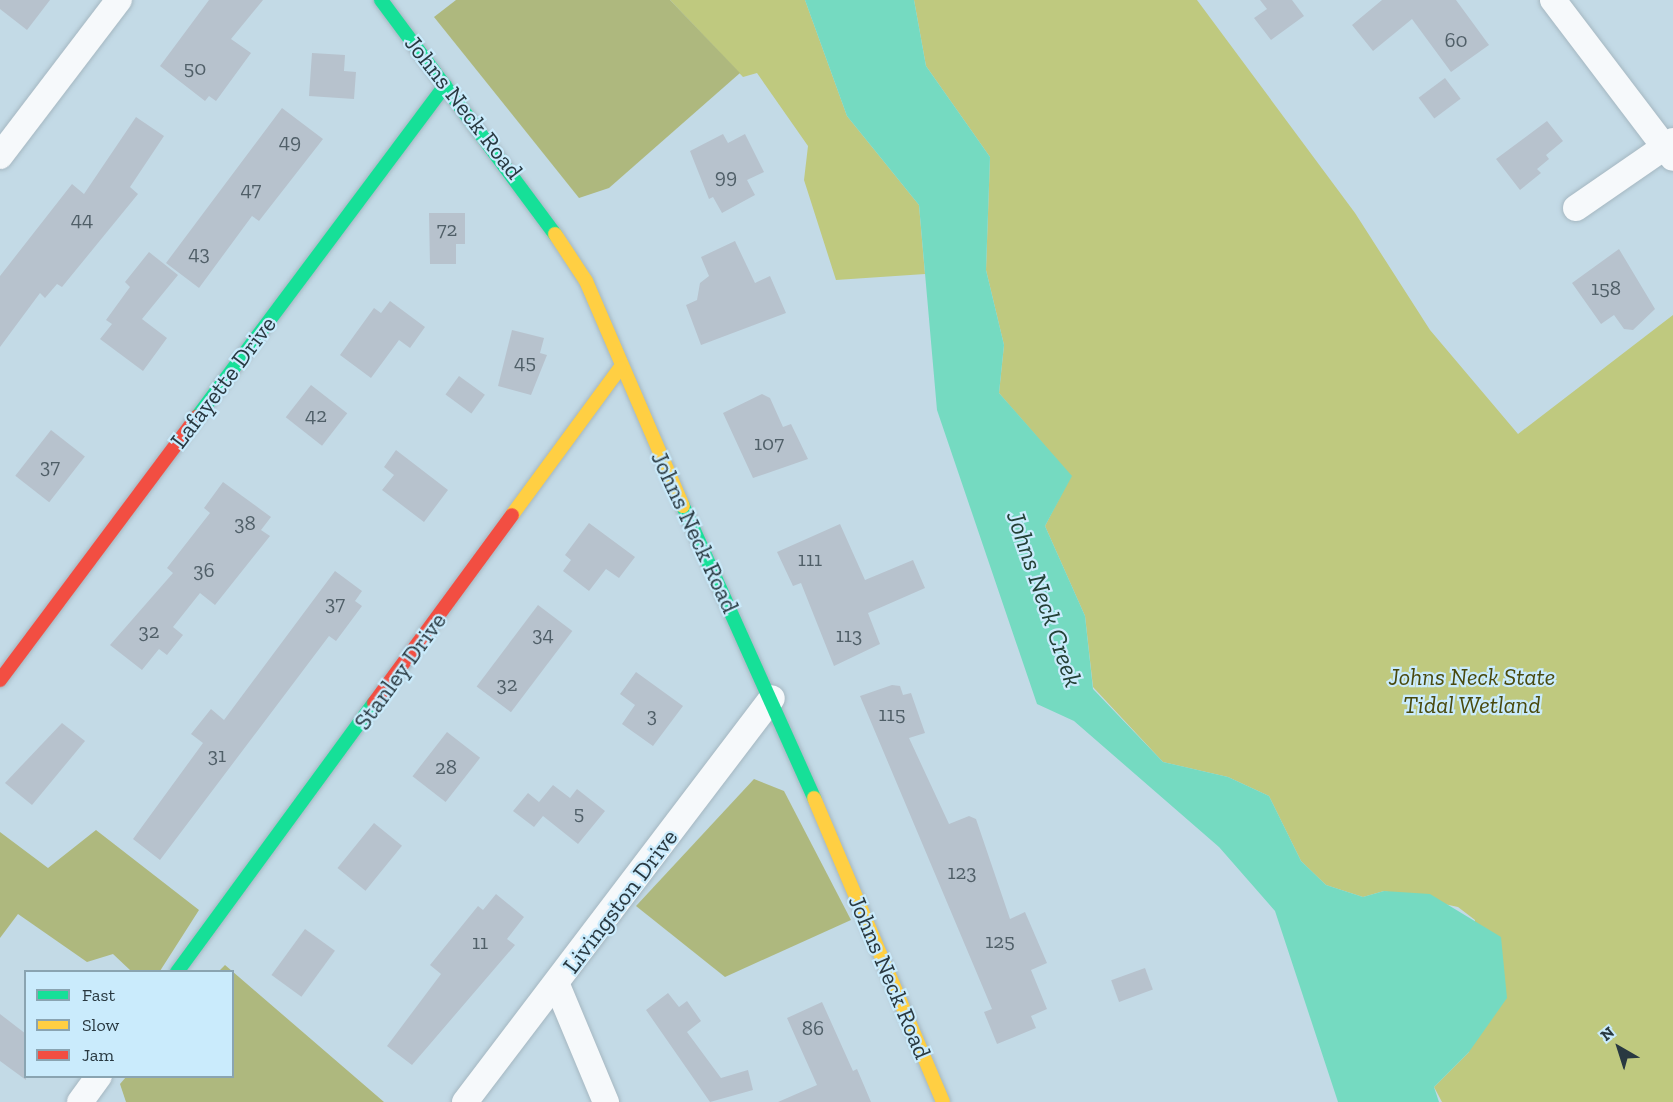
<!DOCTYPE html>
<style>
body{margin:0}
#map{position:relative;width:1673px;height:1102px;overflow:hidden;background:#c3dae6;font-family:"Zilla Slab",serif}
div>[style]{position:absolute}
.green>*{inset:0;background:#bfc97f}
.forest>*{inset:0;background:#aeb87e}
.water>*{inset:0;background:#75dac1}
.building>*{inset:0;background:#b7c2cd;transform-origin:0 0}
.roads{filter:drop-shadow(0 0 2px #a5b7c1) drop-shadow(0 0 2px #a5b7c1)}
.street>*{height:26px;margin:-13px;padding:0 13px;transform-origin:13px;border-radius:13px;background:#f6f9fb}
.fast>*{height:14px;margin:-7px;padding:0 7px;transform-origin:7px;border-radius:7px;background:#16e098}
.slow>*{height:14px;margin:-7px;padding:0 7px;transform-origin:7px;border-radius:7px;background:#ffcf43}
.jam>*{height:14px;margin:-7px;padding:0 7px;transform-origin:7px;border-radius:7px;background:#f24e42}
span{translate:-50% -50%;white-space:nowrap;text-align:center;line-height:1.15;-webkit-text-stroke:4.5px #caebfc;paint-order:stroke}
.number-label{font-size:21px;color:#505f68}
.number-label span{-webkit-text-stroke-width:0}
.street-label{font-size:24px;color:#293941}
.park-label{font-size:24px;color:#49490d;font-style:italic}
.water-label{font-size:26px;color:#244036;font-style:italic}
.legend{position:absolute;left:24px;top:970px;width:210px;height:108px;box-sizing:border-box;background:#caebfc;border:2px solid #8aa4b1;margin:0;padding:8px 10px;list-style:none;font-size:18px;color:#293941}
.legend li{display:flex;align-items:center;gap:12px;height:30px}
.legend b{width:30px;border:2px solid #8aa4b1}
.north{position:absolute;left:1589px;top:1018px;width:60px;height:60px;-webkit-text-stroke:4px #caebfc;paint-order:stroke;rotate:321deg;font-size:16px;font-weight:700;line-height:24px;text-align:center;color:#293941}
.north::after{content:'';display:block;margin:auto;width:21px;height:27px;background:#293941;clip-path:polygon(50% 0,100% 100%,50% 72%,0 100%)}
</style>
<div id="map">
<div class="green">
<div style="clip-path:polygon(670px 0,805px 0,847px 116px,919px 205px,925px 274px,836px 280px,804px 180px,808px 146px,757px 73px,743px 77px)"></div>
<div style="clip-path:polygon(914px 0,1197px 0,1355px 213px,1430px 330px,1518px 434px,1673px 315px,1673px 1102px,1442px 1102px,1434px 1087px,1469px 1052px,1475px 920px,1458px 907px,1384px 891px,1363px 897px,1326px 885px,1301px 861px,1269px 796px,1228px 777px,1163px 762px,1093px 687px,1085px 616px,1045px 526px,1071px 476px,999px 393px,1004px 345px,986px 270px,990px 157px,926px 66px)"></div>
</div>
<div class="forest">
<div style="clip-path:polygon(456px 0,670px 0,740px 73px,609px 188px,579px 198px,434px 17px)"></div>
<div style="clip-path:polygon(754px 779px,784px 791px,851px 920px,725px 977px,636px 906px)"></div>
<div style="clip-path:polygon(96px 830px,199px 910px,160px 971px,131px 971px,113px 954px,87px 962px,18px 914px,0 938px,0 832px,48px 868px)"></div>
<div style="clip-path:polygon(225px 965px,384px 1102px,126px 1102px,120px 1084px,126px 1077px,232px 1076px,232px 972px,219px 971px)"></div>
</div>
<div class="water">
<div style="clip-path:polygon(805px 0,914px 0,926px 66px,990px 157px,986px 270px,1004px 345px,999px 393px,1072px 476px,1045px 526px,1085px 616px,1093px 689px,1163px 762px,1228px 777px,1269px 796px,1301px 861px,1326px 885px,1363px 897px,1384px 891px,1430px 894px,1501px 937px,1507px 998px,1469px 1052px,1434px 1087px,1439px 1102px,1338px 1102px,1275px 911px,1219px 847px,1074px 721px,1037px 704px,937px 410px,919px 205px,847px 116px)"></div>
</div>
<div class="building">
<div style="clip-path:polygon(0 0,50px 0,27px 30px,0 9px)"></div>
<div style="clip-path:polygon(209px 0,263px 0,231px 39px,251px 53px,216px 101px,209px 96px,205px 101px,160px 66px)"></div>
<div style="clip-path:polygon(1260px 0,1292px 0,1304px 16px,1271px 40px,1254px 18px,1267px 9px)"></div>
<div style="clip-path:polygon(1382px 0,1456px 0,1489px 45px,1451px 72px,1412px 19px,1373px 51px,1352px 25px)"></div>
<div style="clip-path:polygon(312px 53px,345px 55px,344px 71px,356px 72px,354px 99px,309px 96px)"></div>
<div style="left:1445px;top:78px;width:26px;height:33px;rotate:53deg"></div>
<div style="clip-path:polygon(282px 108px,323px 139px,259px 221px,252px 216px,199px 288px,166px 263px)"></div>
<div style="clip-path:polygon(136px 117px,164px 136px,130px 187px,138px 194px,62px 287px,57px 284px,45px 298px,40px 293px,0 347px,0 276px,72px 184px,84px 194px)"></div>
<div style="clip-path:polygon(1547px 121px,1563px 141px,1546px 155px,1549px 159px,1537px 169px,1541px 173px,1520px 190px,1496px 159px)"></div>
<div style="clip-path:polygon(723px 134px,728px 143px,745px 134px,764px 172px,747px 180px,755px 195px,722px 213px,713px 197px,709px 199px,690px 151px)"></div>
<div style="clip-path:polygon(429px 213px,465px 213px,465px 244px,456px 244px,456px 264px,430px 264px)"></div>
<div style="clip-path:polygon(735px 241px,755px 283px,770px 276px,786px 313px,701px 345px,686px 305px,697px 300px,700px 283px,709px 276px,701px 257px)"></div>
<div style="clip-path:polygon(1619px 249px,1655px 309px,1633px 330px,1624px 329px,1614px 315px,1601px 324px,1572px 283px)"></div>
<div style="clip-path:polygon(149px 252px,178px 275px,142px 319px,167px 338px,143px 371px,100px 339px,112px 324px,106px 320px,130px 287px,125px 282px)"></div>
<div style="clip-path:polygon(390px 301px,425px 327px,410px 348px,399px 340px,371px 378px,340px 355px,374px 308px,381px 313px)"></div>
<div style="clip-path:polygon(512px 330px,544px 338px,540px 353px,547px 355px,531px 395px,498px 386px)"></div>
<div style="left:459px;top:376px;width:32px;height:23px;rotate:36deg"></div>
<div style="left:311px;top:385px;width:46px;height:41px;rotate:38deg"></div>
<div style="clip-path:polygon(762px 394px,770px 398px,783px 427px,791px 424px,808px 459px,753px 478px,723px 413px)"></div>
<div style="left:51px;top:430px;width:43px;height:58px;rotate:38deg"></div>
<div style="clip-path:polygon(396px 450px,448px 490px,424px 522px,382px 490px,394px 475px,384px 467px)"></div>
<div style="clip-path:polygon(223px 482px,271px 517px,261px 530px,270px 536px,215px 605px,200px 593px,173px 627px,183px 635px,167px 655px,159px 649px,142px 670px,110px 645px,173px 573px,167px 568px,210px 513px,204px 508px)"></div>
<div style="clip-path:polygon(589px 523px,635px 557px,619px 578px,606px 569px,589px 591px,563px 571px,571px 560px,565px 555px)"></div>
<div style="clip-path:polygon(840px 524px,865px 580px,913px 560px,925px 588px,868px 613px,880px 644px,834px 666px,801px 583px,793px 586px,777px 552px)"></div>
<div style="clip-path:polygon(335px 571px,362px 591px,355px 601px,362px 606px,336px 641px,329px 636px,160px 860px,133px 839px,203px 743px,191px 734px,211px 709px,224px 720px)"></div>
<div style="left:538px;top:605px;width:43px;height:102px;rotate:37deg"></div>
<div style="clip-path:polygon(636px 672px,683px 706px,653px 746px,622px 724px,635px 705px,620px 694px)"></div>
<div style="clip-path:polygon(892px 685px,900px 686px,903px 695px,911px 693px,925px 733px,909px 738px,949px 824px,969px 816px,976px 819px,1010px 919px,1025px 912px,1047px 963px,1031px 970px,1047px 1009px,1031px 1016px,1036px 1028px,997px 1044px,984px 1012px,992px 1009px,860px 696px)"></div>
<div style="clip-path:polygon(62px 723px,85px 741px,32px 805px,5px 783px)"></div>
<div style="left:447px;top:732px;width:42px;height:56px;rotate:38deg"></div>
<div style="clip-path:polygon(553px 785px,570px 798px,577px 789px,605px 811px,578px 844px,543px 816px,534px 827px,513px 811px,528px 793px,539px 802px)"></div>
<div style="left:374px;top:823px;width:36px;height:58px;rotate:39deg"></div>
<div style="clip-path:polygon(496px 894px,524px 917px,507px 939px,515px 945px,412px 1065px,387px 1046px,441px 974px,430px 965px,478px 906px,483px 910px)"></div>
<div style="left:305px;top:929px;width:37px;height:57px;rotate:36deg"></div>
<div style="left:1145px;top:968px;width:23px;height:36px;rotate:70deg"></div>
<div style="clip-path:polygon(668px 993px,679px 1007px,687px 1001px,701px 1021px,687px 1032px,721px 1078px,748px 1070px,753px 1090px,710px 1102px,646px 1010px)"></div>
<div style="clip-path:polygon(822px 1002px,853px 1071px,857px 1069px,871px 1102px,778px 1102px,817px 1085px,787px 1018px)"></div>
<div style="clip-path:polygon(0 1014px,26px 1034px,26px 1080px,0 1061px)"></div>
</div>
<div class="roads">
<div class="street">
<div style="left:1553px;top:0;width:198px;rotate:52.8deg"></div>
<div style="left:0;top:156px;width:196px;rotate:-52.7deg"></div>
<div style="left:1576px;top:208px;width:118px;rotate:-34.6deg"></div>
<div style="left:557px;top:985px;width:127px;rotate:67.3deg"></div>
<div style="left:80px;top:1102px;width:32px;rotate:-54deg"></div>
<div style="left:465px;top:1102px;width:507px;rotate:-52.77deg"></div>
</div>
<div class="fast">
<div style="left:381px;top:0;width:292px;rotate:53.4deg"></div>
<div style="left:197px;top:417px;width:414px;rotate:-53.2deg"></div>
<div style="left:683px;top:506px;width:320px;rotate:65.8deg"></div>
<div style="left:177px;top:972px;width:333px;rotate:-53.8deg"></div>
</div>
<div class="slow">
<div style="left:555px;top:234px;width:56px;rotate:56.6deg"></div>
<div style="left:586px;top:281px;width:245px;rotate:66.7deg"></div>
<div style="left:512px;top:515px;width:182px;rotate:-53.7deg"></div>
<div style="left:814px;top:798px;width:330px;rotate:67deg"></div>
</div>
<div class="jam">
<div style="left:0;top:680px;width:329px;rotate:-53.2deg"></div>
<div style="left:374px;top:703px;width:233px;rotate:-53.7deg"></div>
</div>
</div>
<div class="number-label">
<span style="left:1456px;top:40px">60</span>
<span style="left:195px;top:68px">50</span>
<span style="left:290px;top:141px">49</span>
<span style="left:726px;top:176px">99</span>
<span style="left:251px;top:189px">47</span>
<span style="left:82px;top:219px">44</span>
<span style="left:447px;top:229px">72</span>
<span style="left:199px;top:253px">43</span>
<span style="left:1606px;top:288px">158</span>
<span style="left:525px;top:362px">45</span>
<span style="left:316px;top:415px">42</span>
<span style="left:769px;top:443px">107</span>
<span style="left:50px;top:466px">37</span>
<span style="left:245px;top:523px">38</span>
<span style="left:810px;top:559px">111</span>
<span style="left:204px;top:570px">36</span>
<span style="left:335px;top:603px">37</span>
<span style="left:149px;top:631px">32</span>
<span style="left:543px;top:634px">34</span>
<span style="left:849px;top:635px">113</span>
<span style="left:507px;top:684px">32</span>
<span style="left:892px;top:714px">115</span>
<span style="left:652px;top:715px">3</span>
<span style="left:217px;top:755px">31</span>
<span style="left:446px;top:767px">28</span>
<span style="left:579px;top:813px">5</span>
<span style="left:962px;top:872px">123</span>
<span style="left:1000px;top:941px">125</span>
<span style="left:480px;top:942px">11</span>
<span style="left:813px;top:1028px">86</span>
</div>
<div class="street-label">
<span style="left:464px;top:107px;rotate:52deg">Johns Neck Road</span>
<span style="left:223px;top:382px;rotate:-53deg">Lafayette Drive</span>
<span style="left:695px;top:532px;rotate:65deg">Johns Neck Road</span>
<span style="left:400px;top:671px;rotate:-54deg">Stanley Drive</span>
<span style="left:620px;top:901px;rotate:-53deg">Livingston Drive</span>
<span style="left:890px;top:977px;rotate:67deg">Johns Neck Road</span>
</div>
<div class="park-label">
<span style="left:1472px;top:691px">Johns Neck State<br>Tidal Wetland</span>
</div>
<div class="water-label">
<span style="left:1044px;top:599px;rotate:71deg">Johns Neck Creek</span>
</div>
<ul class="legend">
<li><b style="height:8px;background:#16e098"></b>Fast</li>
<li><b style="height:8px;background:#ffcf43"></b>Slow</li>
<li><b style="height:8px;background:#f24e42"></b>Jam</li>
</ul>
<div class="north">N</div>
</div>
